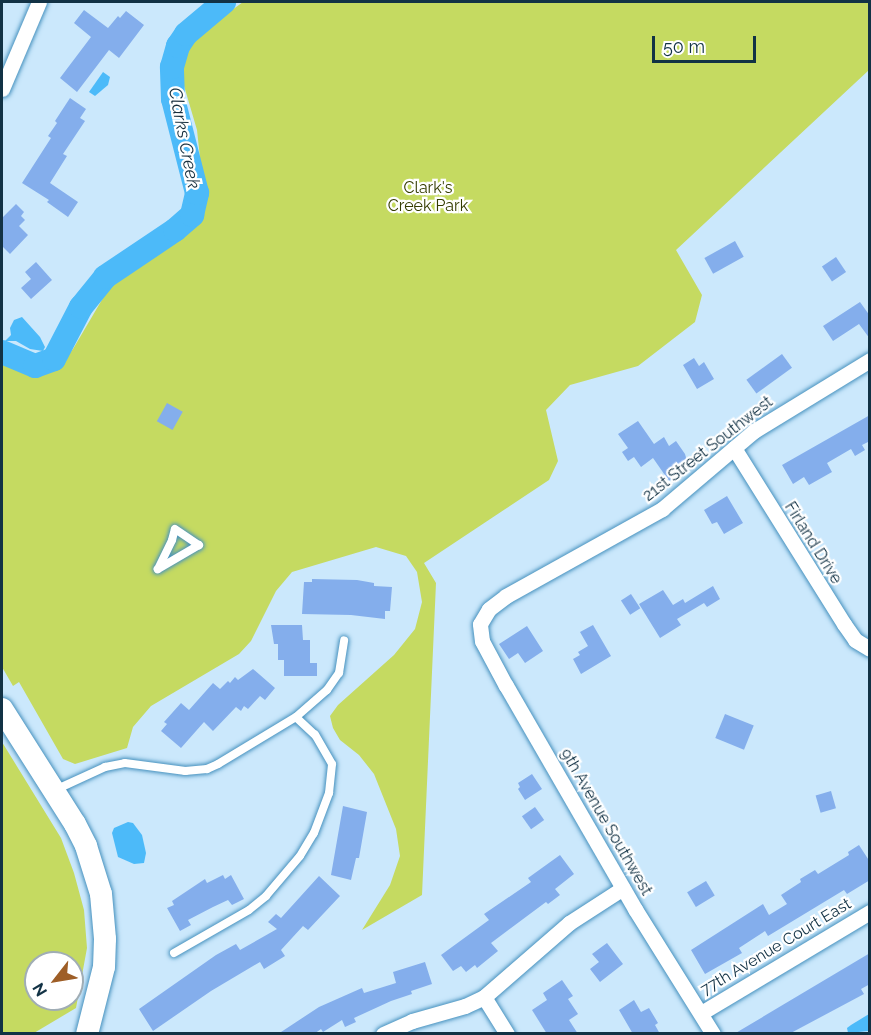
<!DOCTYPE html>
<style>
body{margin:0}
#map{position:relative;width:871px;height:1035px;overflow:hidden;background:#cbe8fc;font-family:Raleway,sans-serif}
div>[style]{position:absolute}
.green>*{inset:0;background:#c5da61}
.water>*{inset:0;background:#4cbaf9}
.river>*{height:24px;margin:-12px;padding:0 12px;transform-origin:12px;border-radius:12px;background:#4cbaf9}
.building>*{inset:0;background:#84aeec;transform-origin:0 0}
.roads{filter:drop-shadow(0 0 2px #4691be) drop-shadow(0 0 2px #4691be)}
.lane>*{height:8px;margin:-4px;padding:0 4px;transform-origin:4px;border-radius:4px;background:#fff}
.street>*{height:15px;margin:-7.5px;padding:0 7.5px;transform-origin:7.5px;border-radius:7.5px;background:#fff}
.secondary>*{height:22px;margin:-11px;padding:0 11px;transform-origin:11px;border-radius:11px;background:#fff}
span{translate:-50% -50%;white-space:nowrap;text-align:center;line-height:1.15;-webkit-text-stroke:4.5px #fff;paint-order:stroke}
.park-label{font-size:16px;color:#343c00}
.street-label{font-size:16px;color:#123245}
.water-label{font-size:18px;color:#182f3e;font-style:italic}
.frame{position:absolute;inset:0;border:3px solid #123245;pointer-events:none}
.north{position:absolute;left:24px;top:951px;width:60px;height:60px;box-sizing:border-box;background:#fff;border:2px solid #a0adb5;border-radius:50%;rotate:239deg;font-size:16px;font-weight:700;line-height:24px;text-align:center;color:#123245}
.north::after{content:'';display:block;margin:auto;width:21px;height:27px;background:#9e5e27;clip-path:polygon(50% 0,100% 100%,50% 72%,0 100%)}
.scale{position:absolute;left:652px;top:36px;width:104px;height:27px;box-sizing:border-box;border:3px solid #123245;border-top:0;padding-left:8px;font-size:18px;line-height:21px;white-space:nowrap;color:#123245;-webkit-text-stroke:4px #fff;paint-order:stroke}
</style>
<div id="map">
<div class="green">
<div style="clip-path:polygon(243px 2px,869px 2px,869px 70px,676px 250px,702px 295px,695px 322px,638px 366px,570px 385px,546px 410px,558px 461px,549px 480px,424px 563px,436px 583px,422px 895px,362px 930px,390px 885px,400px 856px,396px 829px,374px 774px,359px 755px,340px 740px,333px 728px,330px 716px,338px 705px,394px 655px,415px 629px,422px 602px,417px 572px,406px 556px,376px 547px,292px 572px,276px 591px,251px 641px,239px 654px,151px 706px,133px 727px,127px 748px,75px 764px,63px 759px,19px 682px,13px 686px,2px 667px,2px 358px,35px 374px,52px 372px,59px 367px,73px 349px,113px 281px,186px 231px,198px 216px,204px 196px,203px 186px,197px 130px,182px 79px,182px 63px,189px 47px,202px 32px)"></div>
<div style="clip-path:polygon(evenodd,2px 742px,61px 838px,74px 873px,84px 910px,87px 948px,76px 1008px,34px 1033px,2px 1033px,2px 742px,36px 963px,72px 963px,72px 999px,36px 999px,36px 963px)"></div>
</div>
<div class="water">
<div style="clip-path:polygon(103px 72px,110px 77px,108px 85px,95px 96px,89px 92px)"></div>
<div style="clip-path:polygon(22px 317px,40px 337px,45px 347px,43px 351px,30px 349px,16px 341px,5px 341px,11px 335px,10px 328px,14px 320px)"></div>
<div style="clip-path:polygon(128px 822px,133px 823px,142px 835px,146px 853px,144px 863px,134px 864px,118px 857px,112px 833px,114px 828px)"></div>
<div style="clip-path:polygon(869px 1014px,869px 1031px,848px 1033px,847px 1028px,851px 1025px)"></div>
</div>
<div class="river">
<div style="left:2px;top:352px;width:36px;rotate:23deg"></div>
<div style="left:35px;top:366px;width:20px;rotate:-20deg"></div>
<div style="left:54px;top:359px;width:59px;rotate:-62.6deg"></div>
<div style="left:81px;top:307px;width:38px;rotate:-51deg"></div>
<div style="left:105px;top:277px;width:84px;rotate:-33.9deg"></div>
<div style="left:175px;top:230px;width:23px;rotate:-41deg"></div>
<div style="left:192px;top:215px;width:23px;rotate:-77deg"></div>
<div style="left:197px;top:193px;width:97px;rotate:-104.3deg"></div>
<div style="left:173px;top:99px;width:32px;rotate:-92deg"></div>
<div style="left:172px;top:67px;width:22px;rotate:-74deg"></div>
<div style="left:178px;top:46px;width:14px;rotate:-56deg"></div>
<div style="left:186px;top:34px;width:50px;rotate:-40.1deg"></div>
</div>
<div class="building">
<div style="clip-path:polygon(84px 10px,108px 28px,118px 16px,120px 18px,126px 11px,144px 25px,119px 58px,109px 50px,77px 92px,60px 78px,91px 37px,74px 23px)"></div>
<div style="clip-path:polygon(70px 98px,86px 109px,80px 118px,85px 121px,63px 154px,67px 156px,50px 183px,78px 202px,68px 217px,47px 202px,49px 200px,22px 183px,51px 138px,48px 136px,57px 123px,55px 121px)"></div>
<div style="clip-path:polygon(16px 204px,24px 212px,21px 216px,25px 220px,19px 226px,28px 235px,10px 254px,2px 246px,2px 218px)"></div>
<div style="left:735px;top:241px;width:18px;height:35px;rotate:61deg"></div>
<div style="left:836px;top:257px;width:18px;height:17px;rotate:56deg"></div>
<div style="clip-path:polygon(36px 262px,52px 280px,31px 299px,21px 288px,31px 279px,25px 272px)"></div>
<div style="clip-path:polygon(860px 302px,870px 316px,870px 339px,859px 324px,833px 341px,823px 326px)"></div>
<div style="left:782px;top:354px;width:17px;height:44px;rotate:54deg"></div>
<div style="clip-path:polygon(694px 358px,699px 366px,704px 362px,714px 379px,697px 389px,683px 365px)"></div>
<div style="left:167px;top:403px;width:18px;height:21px;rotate:29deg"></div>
<div style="clip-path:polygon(870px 415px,870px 441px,862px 445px,865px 450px,855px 456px,851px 449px,827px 463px,832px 472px,809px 485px,804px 477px,793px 484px,782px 465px)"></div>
<div style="clip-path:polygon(638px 421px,654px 444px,664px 437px,669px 446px,676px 441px,685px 454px,689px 468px,669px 481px,653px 458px,641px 467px,634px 457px,628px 461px,622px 452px,628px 448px,618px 434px)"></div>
<div style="clip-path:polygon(727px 496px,743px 523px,724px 534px,717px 522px,712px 524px,704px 510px)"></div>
<div style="clip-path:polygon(312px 579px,357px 580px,374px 583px,374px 586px,392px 587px,390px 611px,385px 611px,385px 619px,351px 615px,302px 614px,304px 582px,312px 582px)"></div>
<div style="clip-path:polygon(713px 586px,720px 599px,707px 607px,704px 603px,677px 619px,681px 625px,660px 638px,639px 604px,663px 590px,673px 605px,683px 599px,685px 603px)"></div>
<div style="left:631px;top:594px;width:17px;height:12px;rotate:57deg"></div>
<div style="clip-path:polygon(271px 625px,302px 625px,303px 640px,310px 640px,310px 663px,317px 663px,317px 676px,284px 676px,284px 660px,278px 660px,278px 644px,274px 644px)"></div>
<div style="clip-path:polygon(593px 625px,611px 656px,581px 674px,573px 659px,580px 655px,578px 652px,588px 646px,580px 632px)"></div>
<div style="clip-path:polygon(527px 626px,543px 651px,525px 663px,518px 653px,509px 659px,499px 644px)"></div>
<div style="clip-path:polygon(253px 669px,275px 688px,265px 700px,260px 696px,248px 709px,244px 706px,241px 711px,236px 707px,213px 731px,204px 722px,181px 748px,161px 731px,167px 724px,164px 722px,181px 703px,189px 710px,213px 683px,220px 689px,228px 681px,230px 683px,235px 677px,238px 680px)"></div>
<div style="left:725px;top:714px;width:31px;height:26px;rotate:22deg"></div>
<div style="clip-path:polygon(532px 774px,542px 789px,525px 800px,518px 789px,520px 787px,518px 783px)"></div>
<div style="left:831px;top:791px;width:18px;height:16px;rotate:74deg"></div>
<div style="clip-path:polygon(343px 806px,367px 812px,359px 858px,356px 858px,351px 880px,331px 875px)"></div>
<div style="left:535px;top:807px;width:16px;height:16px;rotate:55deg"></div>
<div style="clip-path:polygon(859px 845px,870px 862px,870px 880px,847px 894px,844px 890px,768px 936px,765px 931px,739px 948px,742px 953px,705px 974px,691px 950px,763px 904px,769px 915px,787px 904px,781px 895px,801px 882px,800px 879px,815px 870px,818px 874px,849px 855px,848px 852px)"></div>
<div style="clip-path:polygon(560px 855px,574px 874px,555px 889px,560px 895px,548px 904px,546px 902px,491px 943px,498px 951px,477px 968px,475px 965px,466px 972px,461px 966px,453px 971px,441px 955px,489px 920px,484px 914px,531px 882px,528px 878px)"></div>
<div style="clip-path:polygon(223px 875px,225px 879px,231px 875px,244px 899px,232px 905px,228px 900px,213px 907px,188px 920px,191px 925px,180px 931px,167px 908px,174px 905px,172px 901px,205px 879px,207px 883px)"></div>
<div style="clip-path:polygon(319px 876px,340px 896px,308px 930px,303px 926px,281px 950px,285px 956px,264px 969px,260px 962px,211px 991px,153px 1031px,139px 1009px,216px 955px,236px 944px,240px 950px,277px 929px,268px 922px,276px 914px,281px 918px)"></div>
<div style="left:706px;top:881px;width:17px;height:22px;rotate:59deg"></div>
<div style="clip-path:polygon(607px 943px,623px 964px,600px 982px,590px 969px,599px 962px,592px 954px)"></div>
<div style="clip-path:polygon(870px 953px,870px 984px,861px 989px,864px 994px,789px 1034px,734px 1034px)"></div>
<div style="clip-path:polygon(425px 962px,432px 984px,411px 991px,412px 994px,391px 1001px,354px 1018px,356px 1022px,345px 1027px,342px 1020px,323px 1032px,321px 1029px,314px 1034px,278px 1034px,319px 1007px,362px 988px,364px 993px,396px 983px,393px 972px)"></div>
<div style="clip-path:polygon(562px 980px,573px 996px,568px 999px,578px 1014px,569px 1020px,578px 1034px,547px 1034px,532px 1010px,547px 1000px,543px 993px)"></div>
<div style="clip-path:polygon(634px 1000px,641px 1012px,649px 1008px,658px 1023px,655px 1025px,660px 1034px,633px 1034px,619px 1010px)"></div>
</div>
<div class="roads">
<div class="lane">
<div style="left:175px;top:529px;width:29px;rotate:34deg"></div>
<div style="left:199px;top:545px;width:48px;rotate:149.7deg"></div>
<div style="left:158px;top:569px;width:32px;rotate:-64deg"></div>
<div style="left:172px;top:540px;width:11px;rotate:-75deg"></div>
<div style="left:55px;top:790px;width:55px;rotate:-24.7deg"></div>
<div style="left:105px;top:767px;width:20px;rotate:-11deg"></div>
<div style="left:125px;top:763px;width:61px;rotate:7.6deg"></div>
<div style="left:185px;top:771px;width:22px;rotate:-5deg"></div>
<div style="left:207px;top:769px;width:12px;rotate:-24deg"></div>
<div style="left:218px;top:764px;width:91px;rotate:-31.1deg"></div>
<div style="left:296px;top:717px;width:41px;rotate:-41.1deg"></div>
<div style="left:327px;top:690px;width:21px;rotate:-55deg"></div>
<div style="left:339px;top:673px;width:33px;rotate:-81deg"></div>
<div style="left:174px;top:953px;width:86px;rotate:-29.8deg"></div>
<div style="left:249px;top:910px;width:22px;rotate:-39deg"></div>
<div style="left:266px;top:896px;width:52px;rotate:-49.6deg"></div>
<div style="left:300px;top:856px;width:27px;rotate:-59deg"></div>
<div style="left:314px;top:833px;width:43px;rotate:-69.4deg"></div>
<div style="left:329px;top:793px;width:29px;rotate:-84deg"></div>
<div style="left:332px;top:764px;width:34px;rotate:-120deg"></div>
<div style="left:315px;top:735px;width:26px;rotate:-137deg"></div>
</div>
<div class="street">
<div style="left:2px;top:89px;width:95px;rotate:-67deg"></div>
<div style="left:734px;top:448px;width:208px;rotate:58deg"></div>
<div style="left:844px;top:624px;width:19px;rotate:55deg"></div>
<div style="left:855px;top:640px;width:17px;rotate:31deg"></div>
<div style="left:484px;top:997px;width:44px;rotate:58.1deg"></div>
<div style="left:701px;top:1013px;width:197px;rotate:-30.9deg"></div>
<div style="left:383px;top:1034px;width:32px;rotate:-24deg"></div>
<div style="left:412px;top:1021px;width:55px;rotate:-15.8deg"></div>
<div style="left:465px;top:1006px;width:21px;rotate:-25deg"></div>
<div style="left:484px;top:997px;width:113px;rotate:-41deg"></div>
<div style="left:569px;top:923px;width:64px;rotate:-32.9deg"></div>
<div style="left:713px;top:1034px;width:147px;rotate:-122deg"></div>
<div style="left:635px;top:909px;width:258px;rotate:-120deg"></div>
<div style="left:506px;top:686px;width:51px;rotate:-118.1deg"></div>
<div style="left:482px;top:641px;width:17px;rotate:-97deg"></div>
<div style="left:480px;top:624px;width:17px;rotate:-59deg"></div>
<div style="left:489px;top:609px;width:21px;rotate:-37deg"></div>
<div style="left:506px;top:596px;width:179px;rotate:-29.1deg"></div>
<div style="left:662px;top:509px;width:121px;rotate:-40.3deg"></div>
<div style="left:754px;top:431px;width:136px;rotate:-31.5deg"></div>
</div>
<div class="secondary">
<div style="left:2px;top:709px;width:136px;rotate:57.6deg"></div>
<div style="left:75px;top:824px;width:25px;rotate:63deg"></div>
<div style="left:86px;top:846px;width:50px;rotate:72.6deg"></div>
<div style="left:101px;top:894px;width:45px;rotate:84.9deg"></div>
<div style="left:105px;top:939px;width:28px;rotate:92deg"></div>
<div style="left:104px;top:967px;width:69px;rotate:104.2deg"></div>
</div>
</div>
<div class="park-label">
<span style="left:428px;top:197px">Clark's<br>Creek Park</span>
</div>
<div class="street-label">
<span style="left:708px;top:449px;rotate:-38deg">21st Street Southwest</span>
<span style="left:813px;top:543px;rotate:58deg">Firland Drive</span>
<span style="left:606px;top:822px;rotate:60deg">9th Avenue Southwest</span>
<span style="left:776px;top:947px;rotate:-31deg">77th Avenue Court East</span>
</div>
<div class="water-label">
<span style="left:184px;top:138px;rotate:79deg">Clarks Creek</span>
</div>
<div class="frame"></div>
<div class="north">N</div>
<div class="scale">50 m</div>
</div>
